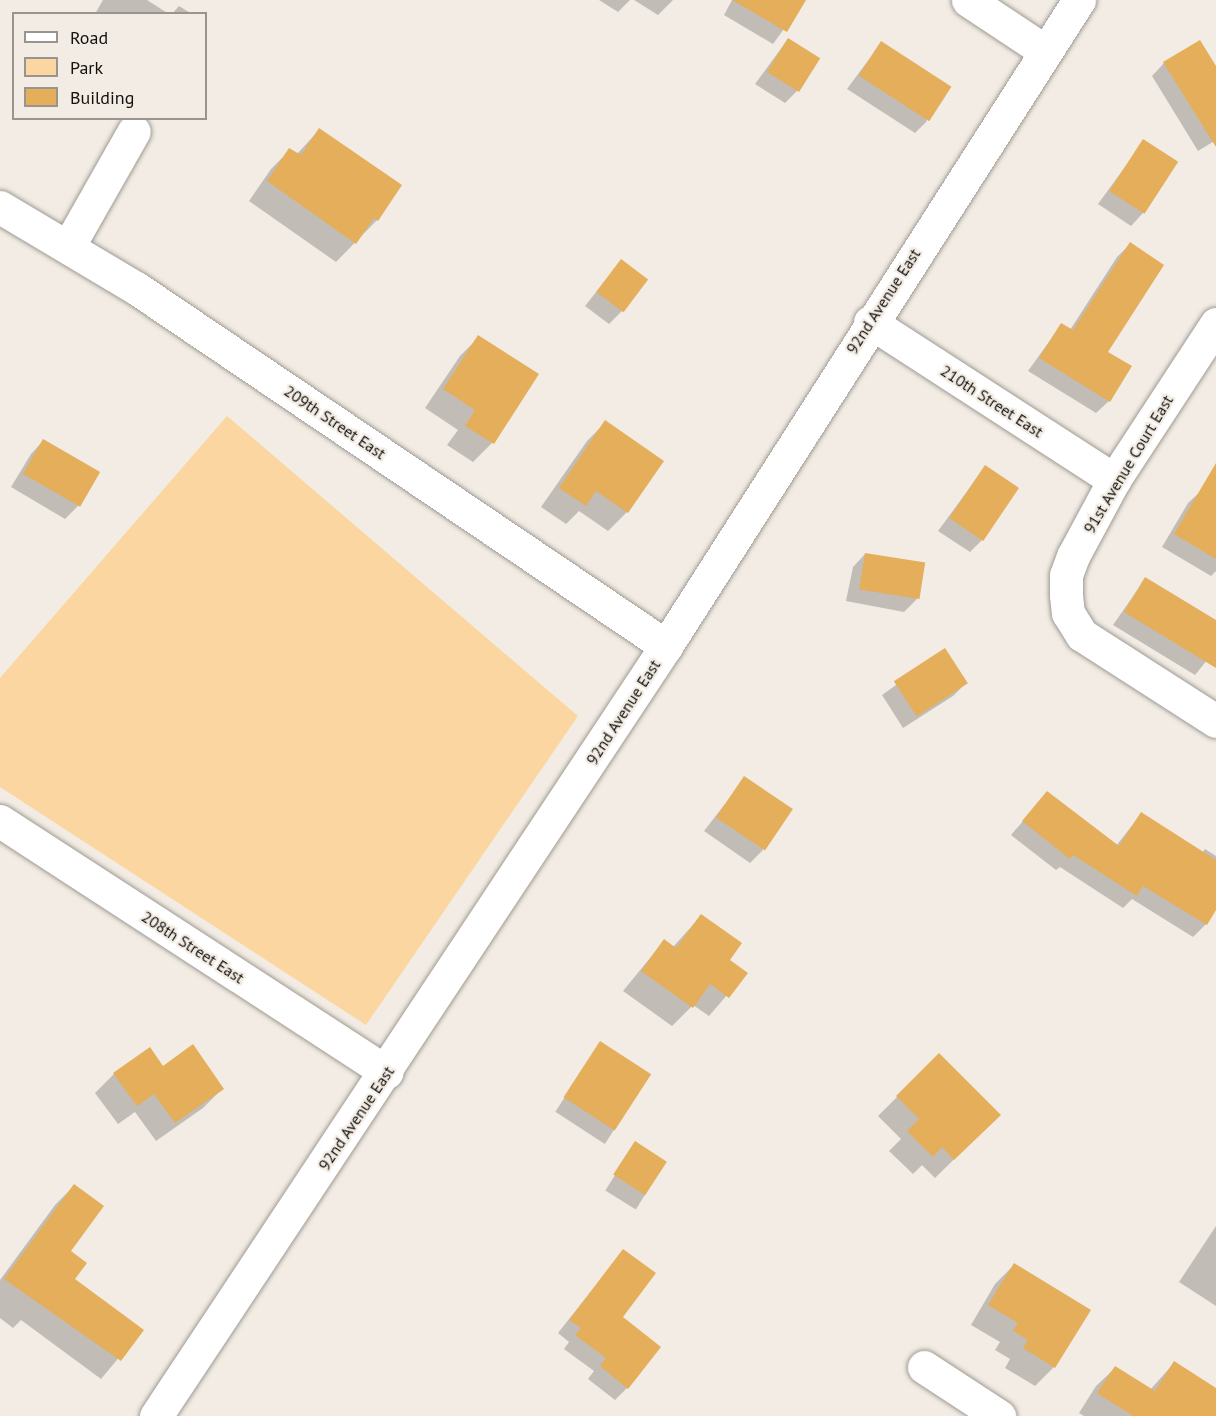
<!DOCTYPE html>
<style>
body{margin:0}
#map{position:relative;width:1216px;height:1416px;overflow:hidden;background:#f2ece4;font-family:"PT Sans",sans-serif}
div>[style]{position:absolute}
.green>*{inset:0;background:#fbd6a0}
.shadow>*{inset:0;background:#0003;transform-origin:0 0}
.building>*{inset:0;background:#e4ae5a;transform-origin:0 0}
.roads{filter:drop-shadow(0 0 2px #9f9a93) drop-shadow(0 0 2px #9f9a93)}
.minor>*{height:33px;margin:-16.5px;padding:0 16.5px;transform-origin:16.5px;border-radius:16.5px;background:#fff}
span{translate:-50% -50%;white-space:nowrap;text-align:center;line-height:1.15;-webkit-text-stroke:4.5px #f2ece4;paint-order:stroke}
.street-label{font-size:16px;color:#13110f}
.legend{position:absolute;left:12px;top:12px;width:195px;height:108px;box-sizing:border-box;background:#f2ece4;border:2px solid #99948f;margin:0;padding:8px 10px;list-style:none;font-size:18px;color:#13110f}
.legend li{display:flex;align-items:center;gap:12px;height:30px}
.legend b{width:30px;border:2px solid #99948f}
</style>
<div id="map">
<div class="green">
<div style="clip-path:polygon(227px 416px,578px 716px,366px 1025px,0 787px,0 678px)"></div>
</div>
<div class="shadow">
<div style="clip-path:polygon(103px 0,147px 0,169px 14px,95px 14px)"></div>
<div style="clip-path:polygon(599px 0,630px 0,618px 12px)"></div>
<div style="clip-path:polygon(634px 0,673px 0,658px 15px)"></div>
<div style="clip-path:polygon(732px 0,805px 0,773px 44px,724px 15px)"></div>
<div style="clip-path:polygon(179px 6px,192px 14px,172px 14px)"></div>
<div style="clip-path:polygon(788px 39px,797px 91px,785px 103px,755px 84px)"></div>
<div style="clip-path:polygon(881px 43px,927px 121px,915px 133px,847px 89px)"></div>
<div style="clip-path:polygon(1164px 63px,1216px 68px,1216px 140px,1198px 151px,1152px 76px)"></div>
<div style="clip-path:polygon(319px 130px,400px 185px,377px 220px,336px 262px,249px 201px,271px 169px,290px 150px,297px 154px)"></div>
<div style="clip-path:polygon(1144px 141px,1143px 213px,1131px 226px,1098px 204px)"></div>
<div style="clip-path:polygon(1130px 244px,1106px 352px,1109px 401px,1096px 413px,1028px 371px,1061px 325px,1070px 330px,1117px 257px)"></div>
<div style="clip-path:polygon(621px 261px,622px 311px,609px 324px,585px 306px)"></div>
<div style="clip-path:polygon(479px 337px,537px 375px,492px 443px,473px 462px,447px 445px,458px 430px,425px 408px,460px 356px)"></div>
<div style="clip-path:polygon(606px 422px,627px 512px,608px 531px,579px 511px,566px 524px,541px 507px,587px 441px)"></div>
<div style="clip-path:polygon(43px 441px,78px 506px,65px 519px,11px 487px,31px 454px)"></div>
<div style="clip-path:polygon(985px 467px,983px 539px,970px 552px,938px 531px)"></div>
<div style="clip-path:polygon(1201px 491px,1216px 499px,1216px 571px,1211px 576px,1162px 547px,1188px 503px)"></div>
<div style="clip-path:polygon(865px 554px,917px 599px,904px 612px,846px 601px,853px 567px)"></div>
<div style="clip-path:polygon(1145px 579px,1216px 622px,1216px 649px,1195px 675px,1113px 625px)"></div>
<div style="clip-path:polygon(945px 650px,966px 683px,953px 696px,903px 728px,882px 695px)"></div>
<div style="clip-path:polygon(745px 778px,763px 850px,750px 863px,704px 831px)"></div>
<div style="clip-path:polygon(1047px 793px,1116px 846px,1141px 814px,1202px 853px,1205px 849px,1216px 856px,1216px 907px,1206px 924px,1193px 937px,1132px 899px,1123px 908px,1060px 867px,1056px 870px,1011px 835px)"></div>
<div style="clip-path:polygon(701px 916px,728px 960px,746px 973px,709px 1016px,693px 1005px,672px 1026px,623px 991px,664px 941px,673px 947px)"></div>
<div style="left:600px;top:1043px;width:59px;height:82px;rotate:33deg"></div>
<div style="clip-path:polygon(939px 1055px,999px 1115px,935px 1178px,922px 1165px,913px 1174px,889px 1151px,901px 1139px,878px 1116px)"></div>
<div style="clip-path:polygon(162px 1068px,222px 1089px,203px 1108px,156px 1141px,135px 1112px,118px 1124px,95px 1093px,114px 1074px)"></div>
<div style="left:635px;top:1143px;width:36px;height:56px;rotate:32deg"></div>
<div style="clip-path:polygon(74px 1186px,69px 1251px,73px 1280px,142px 1330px,101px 1379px,21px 1320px,13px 1328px,0 1318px,0 1280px,55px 1205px)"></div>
<div style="clip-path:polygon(1216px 1226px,1216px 1306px,1179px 1282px)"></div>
<div style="clip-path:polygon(623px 1251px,621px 1317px,627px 1388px,615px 1400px,588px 1379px,594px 1371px,564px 1349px,569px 1342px,558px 1333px)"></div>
<div style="clip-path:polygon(1014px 1265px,1054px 1367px,1035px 1386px,1005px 1368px,1010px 1359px,995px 1350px,1000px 1342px,971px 1325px,995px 1284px)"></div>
<div style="clip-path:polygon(1174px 1363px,1216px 1390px,1216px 1416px,1084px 1416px,1079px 1413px,1096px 1386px,1115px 1368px,1150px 1390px)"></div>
</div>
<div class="building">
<div style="clip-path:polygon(732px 0,806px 0,787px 32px)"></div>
<div style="left:788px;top:38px;width:38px;height:40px;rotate:32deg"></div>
<div style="clip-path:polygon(1200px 40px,1216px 66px,1216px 147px,1163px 62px)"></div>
<div style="left:881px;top:41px;width:84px;height:41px;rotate:33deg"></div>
<div style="clip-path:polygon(319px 128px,402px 185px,378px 221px,374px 218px,356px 244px,267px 181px,289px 148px,301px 155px)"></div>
<div style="left:1143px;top:139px;width:42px;height:62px;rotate:33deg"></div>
<div style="clip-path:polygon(1130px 242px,1164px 265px,1108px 352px,1132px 366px,1110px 402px,1039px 358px,1061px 323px,1073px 330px)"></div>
<div style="left:621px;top:259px;width:34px;height:41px;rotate:37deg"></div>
<div style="clip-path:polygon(478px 335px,539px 374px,494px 444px,465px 426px,475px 410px,443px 389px)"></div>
<div style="clip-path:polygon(605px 420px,664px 461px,628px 513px,596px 491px,586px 506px,559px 488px)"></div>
<div style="left:43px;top:439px;width:66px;height:40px;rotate:30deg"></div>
<div style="clip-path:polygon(1216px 463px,1216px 559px,1174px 534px)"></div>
<div style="left:985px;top:465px;width:41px;height:64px;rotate:34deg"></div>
<div style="left:865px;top:553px;width:61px;height:37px;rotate:9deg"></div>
<div style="clip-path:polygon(1145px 577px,1216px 620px,1216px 668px,1124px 612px)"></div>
<div style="left:945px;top:648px;width:42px;height:61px;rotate:57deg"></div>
<div style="left:744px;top:776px;width:59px;height:50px;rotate:34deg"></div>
<div style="clip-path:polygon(1047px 791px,1119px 846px,1141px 812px,1216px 860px,1216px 910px,1207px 925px,1143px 886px,1137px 896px,1073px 855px,1070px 859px,1022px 821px)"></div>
<div style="clip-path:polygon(701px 914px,742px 943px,730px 960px,748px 973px,729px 998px,710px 984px,693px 1008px,641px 971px,664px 939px,676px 948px)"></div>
<div style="left:600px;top:1041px;width:61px;height:67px;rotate:33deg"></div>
<div style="clip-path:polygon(193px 1044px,224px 1089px,175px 1123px,154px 1094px,137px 1106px,113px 1073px,150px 1047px,163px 1066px)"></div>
<div style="clip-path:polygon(939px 1053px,1001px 1115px,954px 1160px,942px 1147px,933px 1157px,907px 1131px,919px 1119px,896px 1096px)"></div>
<div style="left:635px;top:1141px;width:38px;height:40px;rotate:33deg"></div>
<div style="clip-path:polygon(74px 1184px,104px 1206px,71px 1251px,87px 1263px,75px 1279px,144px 1330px,121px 1361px,4px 1279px)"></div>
<div style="clip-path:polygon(623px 1249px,656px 1273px,623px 1317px,661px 1347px,628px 1389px,600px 1366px,606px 1358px,575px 1335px,581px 1328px,569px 1320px)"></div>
<div style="clip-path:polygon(1014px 1263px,1091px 1310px,1055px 1368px,1023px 1348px,1028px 1340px,1013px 1331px,1018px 1323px,988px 1305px)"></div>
<div style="clip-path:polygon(1174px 1361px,1216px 1388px,1216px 1416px,1133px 1416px,1097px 1393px,1115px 1366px,1155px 1391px)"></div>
</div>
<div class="roads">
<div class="minor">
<div style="left:968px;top:0;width:92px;rotate:33.5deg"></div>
<div style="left:0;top:207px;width:158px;rotate:30.8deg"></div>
<div style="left:136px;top:288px;width:640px;rotate:34.04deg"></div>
<div style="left:68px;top:247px;width:133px;rotate:-60.4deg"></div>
<div style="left:870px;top:322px;width:291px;rotate:32.9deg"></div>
<div style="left:1216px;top:324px;width:186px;rotate:123.2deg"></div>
<div style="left:1114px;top:480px;width:86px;rotate:118.3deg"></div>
<div style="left:1073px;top:556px;width:20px;rotate:110deg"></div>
<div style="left:1066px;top:575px;width:20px;rotate:90deg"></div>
<div style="left:1066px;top:595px;width:18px;rotate:84deg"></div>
<div style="left:1068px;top:613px;width:26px;rotate:58deg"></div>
<div style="left:1082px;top:635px;width:159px;rotate:32.7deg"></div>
<div style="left:0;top:821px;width:461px;rotate:33deg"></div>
<div style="left:924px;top:1367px;width:90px;rotate:33.2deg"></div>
<div style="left:156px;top:1416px;width:924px;rotate:-56.48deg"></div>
<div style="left:666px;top:646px;width:767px;rotate:-57.41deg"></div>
</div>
</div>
<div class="street-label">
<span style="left:883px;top:301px;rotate:-57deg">92nd Avenue East</span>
<span style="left:992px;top:401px;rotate:33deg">210th Street East</span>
<span style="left:335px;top:422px;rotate:34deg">209th Street East</span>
<span style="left:1128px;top:464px;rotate:-59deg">91st Avenue Court East</span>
<span style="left:623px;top:712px;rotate:-57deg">92nd Avenue East</span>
<span style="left:193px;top:947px;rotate:33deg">208th Street East</span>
<span style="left:356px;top:1118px;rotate:-56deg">92nd Avenue East</span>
</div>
<ul class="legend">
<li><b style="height:8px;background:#fff"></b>Road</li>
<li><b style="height:16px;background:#fbd6a0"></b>Park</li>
<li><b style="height:16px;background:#e4ae5a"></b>Building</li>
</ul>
</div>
